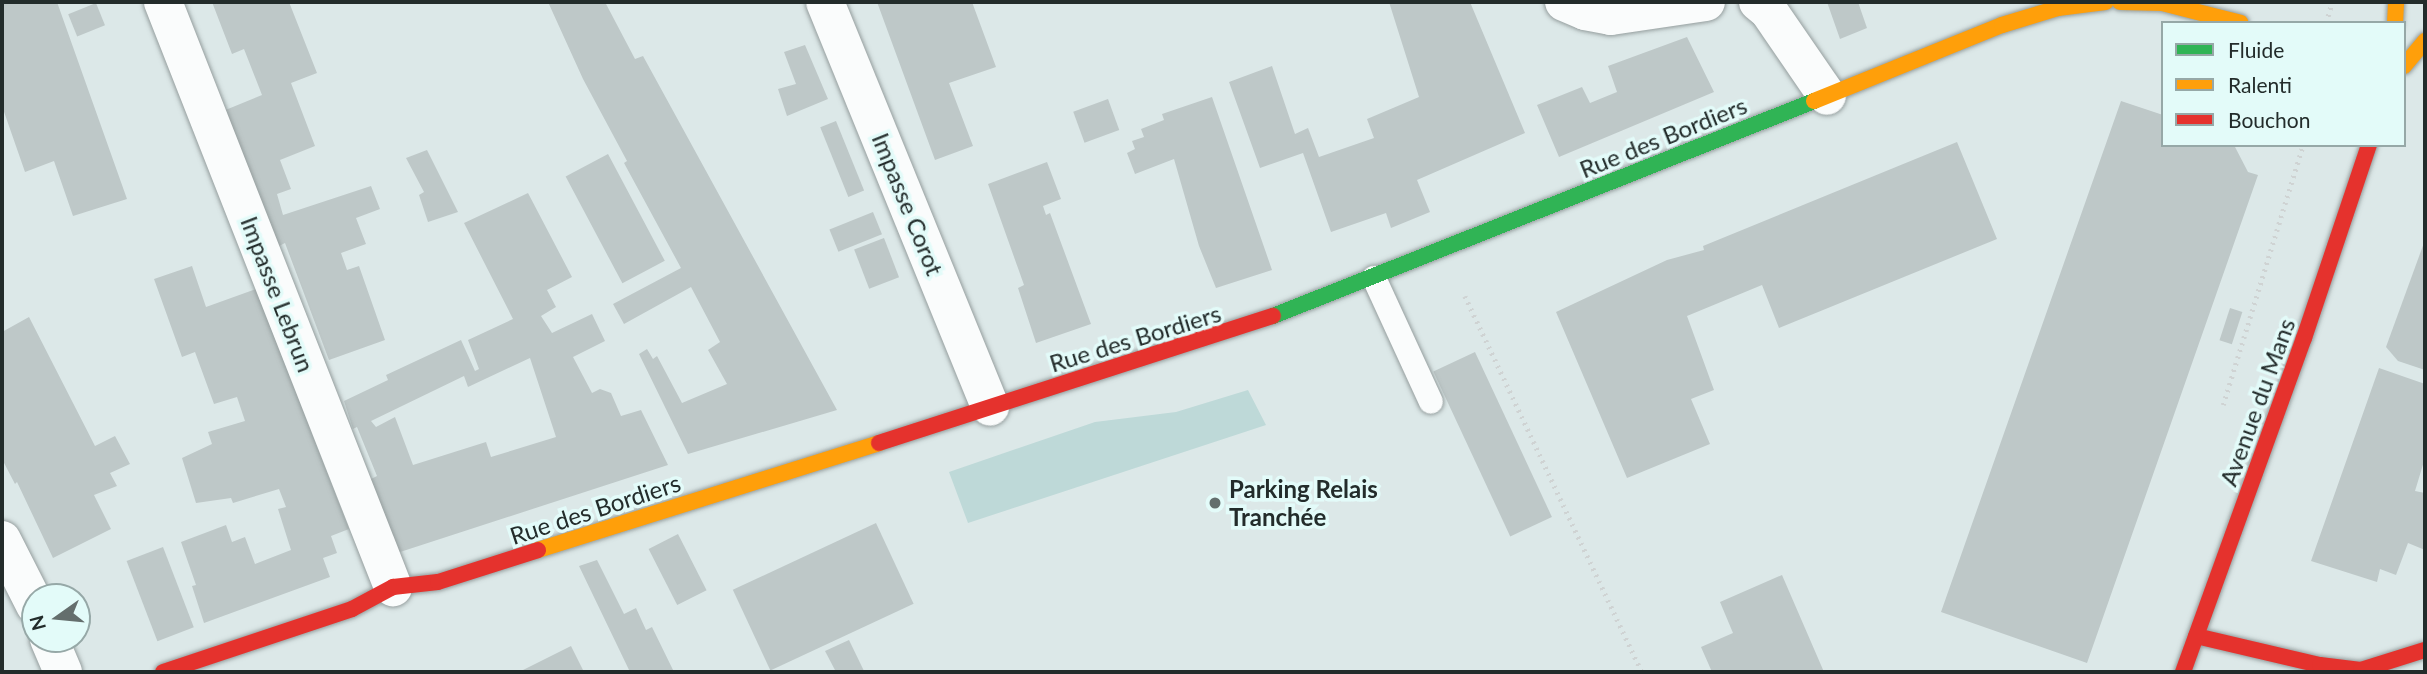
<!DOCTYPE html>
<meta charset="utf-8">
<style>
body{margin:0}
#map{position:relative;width:2427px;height:674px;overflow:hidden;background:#dce8e8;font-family:Lato,sans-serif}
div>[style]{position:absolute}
.green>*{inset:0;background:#bed9d8}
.building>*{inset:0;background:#bec8c8;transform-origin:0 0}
.path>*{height:4.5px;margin-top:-2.25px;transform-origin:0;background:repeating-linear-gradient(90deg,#cfd3d3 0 2px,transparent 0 7px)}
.roads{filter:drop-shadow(0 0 2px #959e9e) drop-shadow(0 0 2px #959e9e)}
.lane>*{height:24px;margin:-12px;padding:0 12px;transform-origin:12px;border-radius:12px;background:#fafcfc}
.street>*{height:38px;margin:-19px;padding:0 19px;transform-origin:19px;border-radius:19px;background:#fafcfc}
.fast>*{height:16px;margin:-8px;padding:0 8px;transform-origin:8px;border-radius:8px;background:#30b455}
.slow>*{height:16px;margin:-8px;padding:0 8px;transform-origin:8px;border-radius:8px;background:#ff9f0a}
.jam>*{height:16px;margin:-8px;padding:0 8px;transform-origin:8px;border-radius:8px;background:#e5322d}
.dots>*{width:19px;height:19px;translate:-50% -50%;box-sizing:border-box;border:4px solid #e3fbf9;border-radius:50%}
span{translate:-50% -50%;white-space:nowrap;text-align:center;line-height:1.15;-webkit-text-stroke:7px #e3fbf9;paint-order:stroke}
.street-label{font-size:24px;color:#232c2b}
.poi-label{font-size:24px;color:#232c2b;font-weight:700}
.left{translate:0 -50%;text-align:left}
.frame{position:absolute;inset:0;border:4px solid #232c2b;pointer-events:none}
.legend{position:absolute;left:2161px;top:21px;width:245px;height:126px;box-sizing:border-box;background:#e3fbf9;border:2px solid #96a8a7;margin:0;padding:9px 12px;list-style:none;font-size:21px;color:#232c2b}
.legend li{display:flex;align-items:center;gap:14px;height:35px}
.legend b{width:35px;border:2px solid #96a8a7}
.north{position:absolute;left:21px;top:583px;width:70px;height:70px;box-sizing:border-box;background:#e3fbf9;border:2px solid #96a8a7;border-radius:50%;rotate:255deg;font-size:19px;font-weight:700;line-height:28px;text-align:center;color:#232c2b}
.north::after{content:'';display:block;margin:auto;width:24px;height:32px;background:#646e6d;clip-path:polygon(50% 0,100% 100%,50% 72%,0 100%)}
</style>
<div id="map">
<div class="green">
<div style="clip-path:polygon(1248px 390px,1266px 425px,968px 523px,949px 472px,1095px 422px,1176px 412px)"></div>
</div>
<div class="building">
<div style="clip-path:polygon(2px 2px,57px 2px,127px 199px,73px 216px,54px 161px,25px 172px,2px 106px)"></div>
<div style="clip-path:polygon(212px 2px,289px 2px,317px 73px,291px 83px,315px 146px,280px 160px,291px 189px,277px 194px,283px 215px,371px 186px,380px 209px,356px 218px,366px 244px,341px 253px,347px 270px,359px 266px,385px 340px,329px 360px,285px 243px,277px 247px,223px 111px,262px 95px,244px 49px,232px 54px)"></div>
<div style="clip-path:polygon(548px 2px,605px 2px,635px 59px,643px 56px,837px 410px,688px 454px,639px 354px,647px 349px,653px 359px,657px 356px,682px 403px,727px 384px,708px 350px,720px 342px,691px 287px,624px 324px,613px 304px,681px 268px,624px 163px,627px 161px,583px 79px)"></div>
<div style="clip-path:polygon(877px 2px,972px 2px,996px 67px,949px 83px,973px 146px,935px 160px)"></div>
<div style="clip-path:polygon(1389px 2px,1470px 2px,1525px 133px,1417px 180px,1430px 212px,1391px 228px,1386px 213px,1331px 232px,1303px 153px,1260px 168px,1229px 82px,1272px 66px,1295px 134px,1308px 128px,1319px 157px,1374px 138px,1367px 119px,1419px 97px)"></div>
<div style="clip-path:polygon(1827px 2px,1858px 2px,1867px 28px,1840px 39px)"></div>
<div style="left:96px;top:3px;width:24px;height:30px;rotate:68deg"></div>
<div style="clip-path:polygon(1687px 37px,1714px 92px,1559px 157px,1537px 105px,1582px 87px,1590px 103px,1617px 92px,1608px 66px)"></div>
<div style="clip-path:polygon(805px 45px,828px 99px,787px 116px,778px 89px,796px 84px,784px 52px)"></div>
<div style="clip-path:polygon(1212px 97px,1272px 270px,1216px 288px,1199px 246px,1174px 159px,1135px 174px,1127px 153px,1135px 149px,1132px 141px,1144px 137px,1141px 129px,1164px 120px,1162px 114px)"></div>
<div style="left:1108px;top:99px;width:33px;height:37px;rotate:70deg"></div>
<div style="clip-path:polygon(2121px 101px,2163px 115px,2163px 145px,2234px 145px,2248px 172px,2258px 175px,2087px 663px,1941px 612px)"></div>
<div style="left:836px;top:121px;width:75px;height:17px;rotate:68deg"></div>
<div style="clip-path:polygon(1957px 142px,1997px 239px,1779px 328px,1762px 285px,1687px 316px,1714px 390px,1691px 399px,1710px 444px,1627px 478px,1556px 312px,1667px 260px,1704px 250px,1703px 246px)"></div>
<div style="clip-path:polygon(427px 150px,458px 212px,428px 222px,419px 195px,424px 192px,406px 158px)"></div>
<div style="left:608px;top:154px;width:121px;height:48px;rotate:62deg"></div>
<div style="clip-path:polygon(1047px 162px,1061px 199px,1043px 206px,1046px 215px,1050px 213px,1091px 324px,1036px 343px,1018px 288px,1024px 285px,988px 184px)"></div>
<div style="clip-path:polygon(evenodd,528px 193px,572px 277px,547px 290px,556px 307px,541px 316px,552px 333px,592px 314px,605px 341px,573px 357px,592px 393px,600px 389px,611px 393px,621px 416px,641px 410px,668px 465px,397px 553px,369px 480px,377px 476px,357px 427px,353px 429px,344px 401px,388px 380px,386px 375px,461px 340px,475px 371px,479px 369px,468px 340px,513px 319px,464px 223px,528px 193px,530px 358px,556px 437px,491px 457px,486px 442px,413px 465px,395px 417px,376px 427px,371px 421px,464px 376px,468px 387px,530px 358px)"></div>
<div style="left:873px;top:212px;width:24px;height:47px;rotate:68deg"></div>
<div style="left:884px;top:238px;width:42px;height:32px;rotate:69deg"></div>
<div style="clip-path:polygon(2425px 240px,2425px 370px,2398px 361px,2386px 347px)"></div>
<div style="clip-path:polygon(192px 266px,206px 307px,256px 289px,349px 529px,331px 536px,337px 553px,323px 558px,330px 577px,204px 623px,192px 586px,196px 585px,181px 542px,226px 525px,232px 542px,245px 537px,255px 564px,291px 550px,278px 509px,286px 507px,279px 489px,233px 503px,231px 498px,196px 503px,182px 458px,212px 444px,208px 432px,245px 421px,237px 397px,214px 404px,195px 352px,182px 357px,154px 279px)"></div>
<div style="left:2230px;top:308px;width:13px;height:34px;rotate:18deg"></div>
<div style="clip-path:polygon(29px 317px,95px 446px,115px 436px,130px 464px,110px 473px,117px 486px,94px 495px,111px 529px,53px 558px,17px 482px,15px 484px,2px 459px,2px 332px)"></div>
<div style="left:1475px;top:352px;width:182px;height:46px;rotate:65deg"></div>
<div style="clip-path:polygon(2379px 368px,2425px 384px,2425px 458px,2415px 491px,2425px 493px,2425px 550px,2408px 543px,2396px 575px,2380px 569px,2377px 582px,2311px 561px)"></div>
<div style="left:876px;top:523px;width:89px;height:158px;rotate:65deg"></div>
<div style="left:678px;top:534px;width:63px;height:33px;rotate:63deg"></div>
<div style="left:163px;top:547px;width:86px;height:39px;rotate:69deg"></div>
<div style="clip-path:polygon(597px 560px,624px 614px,636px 608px,646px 630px,652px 627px,674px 672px,630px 672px,579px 566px)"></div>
<div style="clip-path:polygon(1782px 575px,1824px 672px,1712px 672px,1701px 647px,1733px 633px,1720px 602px)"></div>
<div style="clip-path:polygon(849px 640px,864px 671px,836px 672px,825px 651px)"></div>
<div style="clip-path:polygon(571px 646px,584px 672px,519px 672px)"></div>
</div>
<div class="path">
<div style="left:2326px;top:23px;width:18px;rotate:-74deg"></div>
<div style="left:1465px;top:296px;width:416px;rotate:64.8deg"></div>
<div style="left:2223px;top:405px;width:272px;rotate:-72.9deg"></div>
</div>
<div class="roads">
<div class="lane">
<div style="left:1374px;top:278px;width:136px;rotate:65.3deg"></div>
</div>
<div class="street">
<div style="left:163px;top:2px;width:629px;rotate:68.54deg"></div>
<div style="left:825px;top:2px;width:437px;rotate:67.8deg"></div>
<div style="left:1564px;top:2px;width:23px;rotate:23deg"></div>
<div style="left:1585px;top:11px;width:26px;rotate:11deg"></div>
<div style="left:1611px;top:16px;width:96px;rotate:-8.4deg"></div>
<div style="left:1758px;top:2px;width:13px;rotate:39deg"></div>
<div style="left:1768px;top:10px;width:104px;rotate:55.5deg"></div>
<div style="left:2px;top:540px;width:73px;rotate:63.1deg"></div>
<div style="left:49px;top:639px;width:36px;rotate:67deg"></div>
</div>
<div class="fast">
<div style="left:1273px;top:316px;width:582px;rotate:-21.67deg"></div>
</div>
<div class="slow">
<div style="left:2120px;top:2px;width:42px;rotate:1.4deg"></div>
<div style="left:2162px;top:3px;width:81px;rotate:14.2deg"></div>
<div style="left:2395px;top:23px;width:21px;rotate:-87deg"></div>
<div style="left:2404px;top:66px;width:33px;rotate:-50deg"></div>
<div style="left:1814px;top:101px;width:203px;rotate:-22deg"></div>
<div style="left:2002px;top:25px;width:59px;rotate:-16.9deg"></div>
<div style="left:2058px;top:8px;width:48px;rotate:-7.1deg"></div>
<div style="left:538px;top:550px;width:357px;rotate:-17.4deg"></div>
</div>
<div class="jam">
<div style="left:879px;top:443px;width:414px;rotate:-17.9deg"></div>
<div style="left:2196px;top:636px;width:127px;rotate:13.2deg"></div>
<div style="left:2320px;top:665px;width:41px;rotate:7deg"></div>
<div style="left:2361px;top:670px;width:67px;rotate:-17.4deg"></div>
<div style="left:163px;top:672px;width:199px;rotate:-18.4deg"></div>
<div style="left:352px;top:609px;width:47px;rotate:-28.2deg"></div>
<div style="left:393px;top:587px;width:45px;rotate:-6.3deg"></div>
<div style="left:438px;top:582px;width:105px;rotate:-17.7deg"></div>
<div style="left:2183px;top:672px;width:355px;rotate:-70.1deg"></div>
<div style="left:2304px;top:338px;width:204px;rotate:-71.4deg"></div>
</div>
</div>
<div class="dots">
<div style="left:1215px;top:503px;background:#646e6d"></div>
</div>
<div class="street-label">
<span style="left:1663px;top:137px;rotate:-22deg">Rue des Bordiers</span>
<span style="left:908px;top:204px;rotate:68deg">Impasse Corot</span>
<span style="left:278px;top:294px;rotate:69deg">Impasse Lebrun</span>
<span style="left:1135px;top:338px;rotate:-17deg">Rue des Bordiers</span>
<span style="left:2257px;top:402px;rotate:-70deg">Avenue du Mans</span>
<span style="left:595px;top:509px;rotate:-18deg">Rue des Bordiers</span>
</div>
<div class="poi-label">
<span class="left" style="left:1229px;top:503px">Parking Relais<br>Tranchée</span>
</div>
<div class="frame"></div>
<ul class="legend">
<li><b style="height:9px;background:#30b455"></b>Fluide</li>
<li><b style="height:9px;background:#ff9f0a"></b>Ralenti</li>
<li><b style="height:9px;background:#e5322d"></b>Bouchon</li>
</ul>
<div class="north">N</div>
</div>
